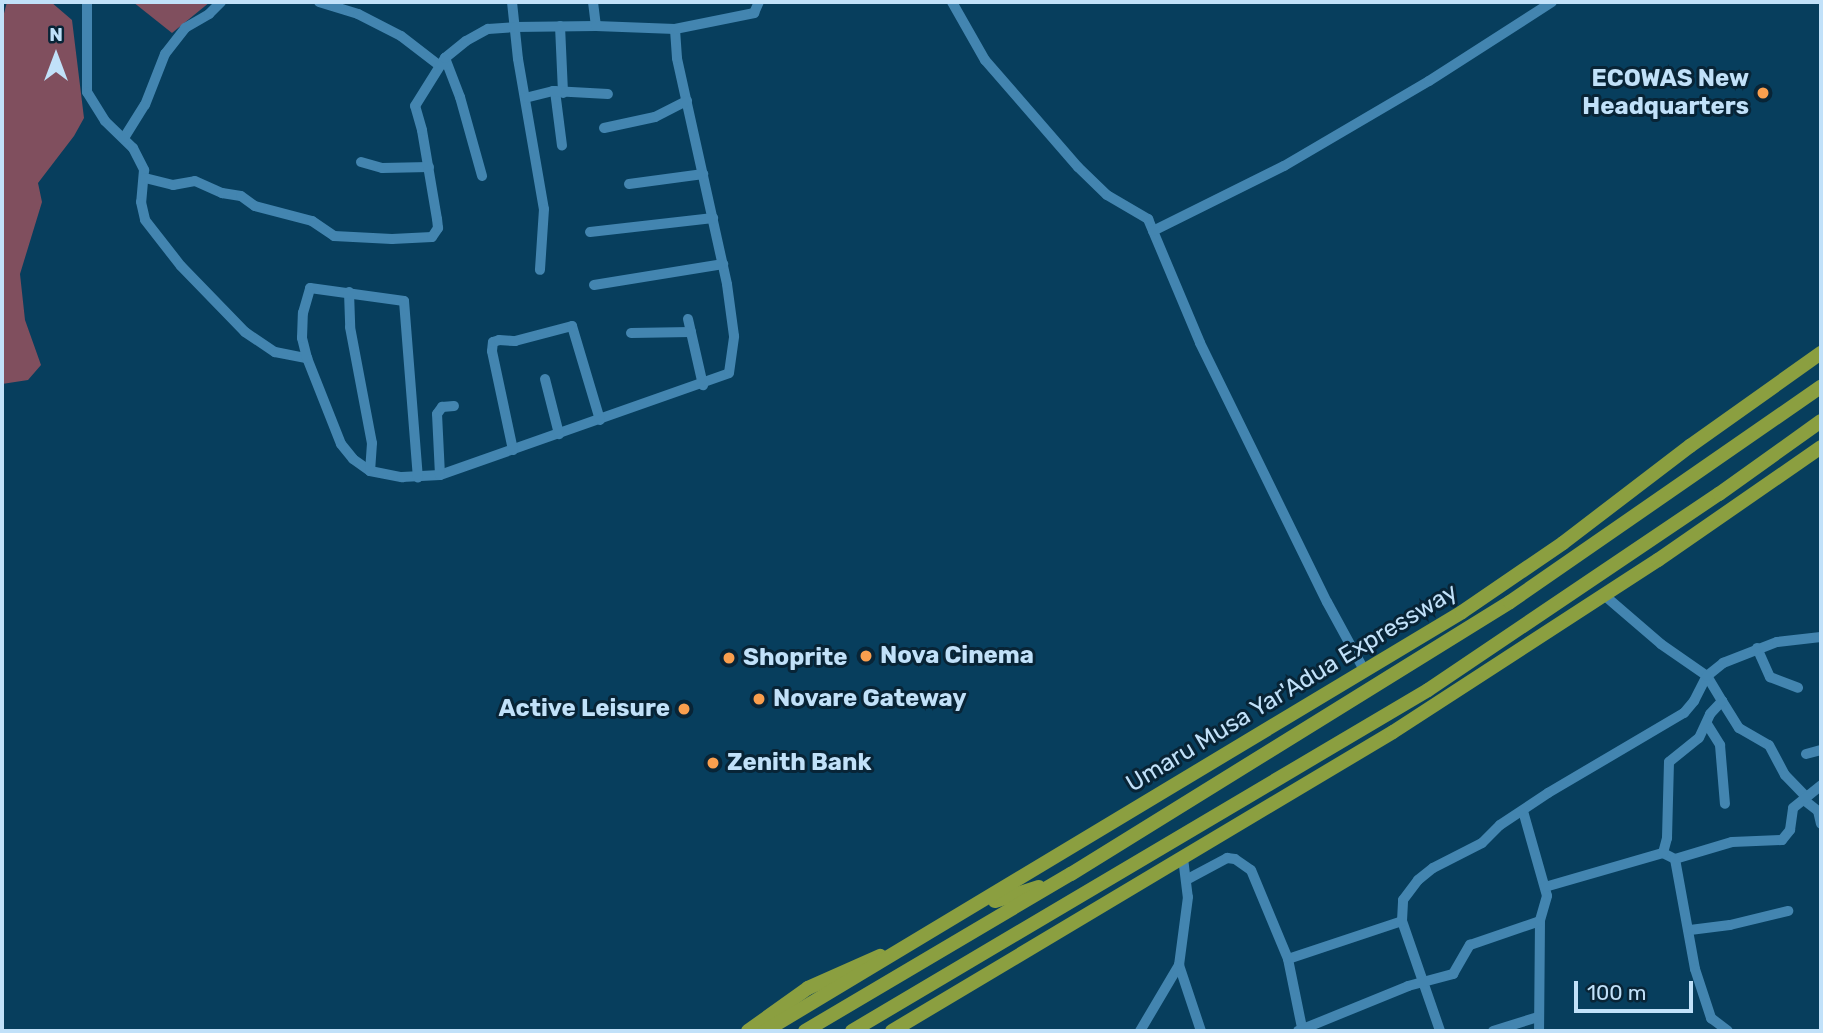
<!DOCTYPE html>
<style>
body{margin:0}
#map{position:relative;width:1823px;height:1033px;overflow:hidden;background:#073e5d;font-family:Rubik,sans-serif}
div>[style]{position:absolute}
.green>*{inset:0;background:#804f5e}
.minor>*{height:10px;margin:-5px;padding:0 5px;transform-origin:5px;border-radius:5px;background:#4385b0}
.highway>*{height:14px;margin:-7px;padding:0 7px;transform-origin:7px;border-radius:7px;background:#8b9f40}
.dots>*{width:19px;height:19px;translate:-50% -50%;box-sizing:border-box;border:4px solid #082436;border-radius:50%}
span{translate:-50% -50%;white-space:nowrap;text-align:center;line-height:1.15;-webkit-text-stroke:6px #082436;paint-order:stroke}
.poi-label{font-size:24px;color:#c1e1f9;font-weight:700}
.right{translate:-100% -50%;text-align:right}
.left{translate:0 -50%;text-align:left}
.street-label{font-size:24px;color:#c1e1f9}
.frame{position:absolute;inset:0;border:4px solid #c1e1f9;pointer-events:none}
.north{position:absolute;left:21px;top:21px;width:70px;height:70px;-webkit-text-stroke:5px #082436;paint-order:stroke;rotate:0deg;font-size:19px;font-weight:700;line-height:28px;text-align:center;color:#c1e1f9}
.north::after{content:'';display:block;margin:auto;width:24px;height:32px;background:#c1e1f9;clip-path:polygon(50% 0,100% 100%,50% 72%,0 100%)}
.scale{position:absolute;left:1574px;top:981px;width:119px;height:32px;box-sizing:border-box;border:4px solid #c1e1f9;border-top:0;padding-left:9px;font-size:21px;line-height:24px;white-space:nowrap;color:#c1e1f9;-webkit-text-stroke:5px #082436;paint-order:stroke}
</style>
<div id="map">
<div class="green">
<div style="clip-path:polygon(7px 2px,51px 2px,72px 20px,84px 118px,74px 136px,38px 183px,42px 202px,20px 274px,25px 320px,41px 365px,28px 380px,2px 384px,2px 21px)"></div>
<div style="clip-path:polygon(133px 2px,210px 2px,172px 33px)"></div>
</div>
<div class="minor">
<div style="left:87px;top:2px;width:90px;rotate:90deg"></div>
<div style="left:87px;top:92px;width:34px;rotate:58deg"></div>
<div style="left:105px;top:121px;width:39px;rotate:44deg"></div>
<div style="left:133px;top:148px;width:25px;rotate:63deg"></div>
<div style="left:144px;top:170px;width:32px;rotate:95deg"></div>
<div style="left:141px;top:202px;width:18px;rotate:77deg"></div>
<div style="left:145px;top:220px;width:58px;rotate:52deg"></div>
<div style="left:181px;top:266px;width:92px;rotate:45.9deg"></div>
<div style="left:245px;top:332px;width:36px;rotate:34deg"></div>
<div style="left:275px;top:352px;width:33px;rotate:11deg"></div>
<div style="left:307px;top:358px;width:92px;rotate:68.4deg"></div>
<div style="left:341px;top:444px;width:19px;rotate:51deg"></div>
<div style="left:353px;top:459px;width:21px;rotate:35deg"></div>
<div style="left:370px;top:471px;width:33px;rotate:11deg"></div>
<div style="left:402px;top:477px;width:38px;rotate:-3deg"></div>
<div style="left:440px;top:475px;width:306px;rotate:-19.4deg"></div>
<div style="left:729px;top:373px;width:37px;rotate:-82deg"></div>
<div style="left:734px;top:336px;width:52px;rotate:-97.7deg"></div>
<div style="left:727px;top:284px;width:231px;rotate:-102.5deg"></div>
<div style="left:677px;top:58px;width:29px;rotate:-94deg"></div>
<div style="left:319px;top:2px;width:41px;rotate:17.1deg"></div>
<div style="left:358px;top:14px;width:48px;rotate:27.1deg"></div>
<div style="left:401px;top:36px;width:49px;rotate:37.6deg"></div>
<div style="left:512px;top:2px;width:57px;rotate:84deg"></div>
<div style="left:518px;top:59px;width:152px;rotate:80.2deg"></div>
<div style="left:544px;top:209px;width:61px;rotate:93.8deg"></div>
<div style="left:593px;top:2px;width:24px;rotate:83deg"></div>
<div style="left:952px;top:2px;width:67px;rotate:60.4deg"></div>
<div style="left:985px;top:60px;width:142px;rotate:49deg"></div>
<div style="left:1078px;top:167px;width:40px;rotate:44deg"></div>
<div style="left:1107px;top:195px;width:48px;rotate:30.3deg"></div>
<div style="left:1148px;top:219px;width:134px;rotate:67.2deg"></div>
<div style="left:1200px;top:343px;width:288px;rotate:63.9deg"></div>
<div style="left:1327px;top:602px;width:77px;rotate:61.4deg"></div>
<div style="left:560px;top:26px;width:67px;rotate:87.4deg"></div>
<div style="left:445px;top:58px;width:42px;rotate:69deg"></div>
<div style="left:460px;top:97px;width:82px;rotate:74.4deg"></div>
<div style="left:555px;top:91px;width:55px;rotate:82.7deg"></div>
<div style="left:525px;top:98px;width:29px;rotate:-14deg"></div>
<div style="left:553px;top:91px;width:55px;rotate:3.1deg"></div>
<div style="left:604px;top:128px;width:52px;rotate:-12.2deg"></div>
<div style="left:655px;top:117px;width:36px;rotate:-27deg"></div>
<div style="left:124px;top:138px;width:39px;rotate:-58deg"></div>
<div style="left:145px;top:105px;width:55px;rotate:-68.6deg"></div>
<div style="left:165px;top:54px;width:33px;rotate:-52deg"></div>
<div style="left:185px;top:28px;width:28px;rotate:-30deg"></div>
<div style="left:209px;top:14px;width:17px;rotate:-45deg"></div>
<div style="left:361px;top:162px;width:22px;rotate:16deg"></div>
<div style="left:382px;top:168px;width:47px;rotate:-1.2deg"></div>
<div style="left:145px;top:178px;width:29px;rotate:14deg"></div>
<div style="left:173px;top:185px;width:22px;rotate:-10deg"></div>
<div style="left:195px;top:181px;width:30px;rotate:24deg"></div>
<div style="left:222px;top:193px;width:19px;rotate:9deg"></div>
<div style="left:241px;top:196px;width:17px;rotate:36deg"></div>
<div style="left:255px;top:206px;width:59px;rotate:14.7deg"></div>
<div style="left:312px;top:221px;width:27px;rotate:34deg"></div>
<div style="left:334px;top:236px;width:58px;rotate:3deg"></div>
<div style="left:392px;top:239px;width:40px;rotate:-2.9deg"></div>
<div style="left:432px;top:237px;width:11px;rotate:-56deg"></div>
<div style="left:438px;top:228px;width:9px;rotate:-96deg"></div>
<div style="left:437px;top:219px;width:90px;rotate:-99.6deg"></div>
<div style="left:422px;top:130px;width:25px;rotate:-106deg"></div>
<div style="left:415px;top:106px;width:57px;rotate:-58deg"></div>
<div style="left:445px;top:58px;width:27px;rotate:-39deg"></div>
<div style="left:466px;top:41px;width:25px;rotate:-29deg"></div>
<div style="left:488px;top:29px;width:27px;rotate:-4deg"></div>
<div style="left:515px;top:27px;width:81px;rotate:-0.7deg"></div>
<div style="left:596px;top:26px;width:79px;rotate:2.2deg"></div>
<div style="left:675px;top:29px;width:81px;rotate:-11.4deg"></div>
<div style="left:754px;top:13px;width:12px;rotate:-66deg"></div>
<div style="left:629px;top:184px;width:75px;rotate:-7.7deg"></div>
<div style="left:1153px;top:231px;width:146px;rotate:-26.4deg"></div>
<div style="left:1284px;top:166px;width:168px;rotate:-30.4deg"></div>
<div style="left:1429px;top:81px;width:146px;rotate:-32.7deg"></div>
<div style="left:590px;top:232px;width:124px;rotate:-6.5deg"></div>
<div style="left:594px;top:285px;width:131px;rotate:-9.2deg"></div>
<div style="left:349px;top:292px;width:35px;rotate:88deg"></div>
<div style="left:350px;top:327px;width:118px;rotate:79.3deg"></div>
<div style="left:372px;top:443px;width:28px;rotate:94deg"></div>
<div style="left:688px;top:319px;width:68px;rotate:77.2deg"></div>
<div style="left:631px;top:333px;width:60px;rotate:-1deg"></div>
<div style="left:307px;top:358px;width:21px;rotate:-104deg"></div>
<div style="left:302px;top:338px;width:25px;rotate:-88deg"></div>
<div style="left:303px;top:313px;width:26px;rotate:-74deg"></div>
<div style="left:310px;top:288px;width:95px;rotate:7.9deg"></div>
<div style="left:404px;top:301px;width:177px;rotate:85.5deg"></div>
<div style="left:545px;top:379px;width:57px;rotate:75.7deg"></div>
<div style="left:513px;top:450px;width:101px;rotate:-102deg"></div>
<div style="left:492px;top:351px;width:9px;rotate:-84deg"></div>
<div style="left:493px;top:342px;width:6px;rotate:-18deg"></div>
<div style="left:499px;top:340px;width:16px;rotate:4deg"></div>
<div style="left:515px;top:341px;width:59px;rotate:-14.7deg"></div>
<div style="left:572px;top:326px;width:98px;rotate:73.4deg"></div>
<div style="left:440px;top:475px;width:61px;rotate:-92.8deg"></div>
<div style="left:437px;top:414px;width:9px;rotate:-54deg"></div>
<div style="left:442px;top:407px;width:12px;rotate:-5deg"></div>
<div style="left:1757px;top:648px;width:32px;rotate:66deg"></div>
<div style="left:1770px;top:677px;width:30px;rotate:21deg"></div>
<div style="left:1722px;top:701px;width:32px;rotate:58deg"></div>
<div style="left:1739px;top:728px;width:34px;rotate:30deg"></div>
<div style="left:1769px;top:745px;width:34px;rotate:62deg"></div>
<div style="left:1785px;top:775px;width:30px;rotate:46deg"></div>
<div style="left:1707px;top:724px;width:25px;rotate:58deg"></div>
<div style="left:1720px;top:745px;width:59px;rotate:85.2deg"></div>
<div style="left:1806px;top:754px;width:16px;rotate:-15deg"></div>
<div style="left:1804px;top:800px;width:18px;rotate:38deg"></div>
<div style="left:1818px;top:811px;width:13px;rotate:77deg"></div>
<div style="left:1523px;top:811px;width:88px;rotate:74.2deg"></div>
<div style="left:1547px;top:896px;width:26px;rotate:106deg"></div>
<div style="left:1540px;top:921px;width:110px;rotate:90.5deg"></div>
<div style="left:1663px;top:853px;width:13px;rotate:27deg"></div>
<div style="left:1675px;top:859px;width:59px;rotate:-16.6deg"></div>
<div style="left:1732px;top:842px;width:50px;rotate:-2.3deg"></div>
<div style="left:1782px;top:840px;width:13px;rotate:-51deg"></div>
<div style="left:1790px;top:830px;width:22px;rotate:-82deg"></div>
<div style="left:1793px;top:808px;width:36px;rotate:-39deg"></div>
<div style="left:1183px;top:858px;width:39px;rotate:83deg"></div>
<div style="left:1188px;top:897px;width:69px;rotate:97.5deg"></div>
<div style="left:1179px;top:965px;width:70px;rotate:71.6deg"></div>
<div style="left:1675px;top:859px;width:112px;rotate:79.7deg"></div>
<div style="left:1695px;top:969px;width:52px;rotate:71.9deg"></div>
<div style="left:1711px;top:1018px;width:21px;rotate:37deg"></div>
<div style="left:1186px;top:880px;width:47px;rotate:-28.2deg"></div>
<div style="left:1227px;top:858px;width:8px;rotate:7deg"></div>
<div style="left:1235px;top:859px;width:19px;rotate:35deg"></div>
<div style="left:1251px;top:870px;width:96px;rotate:67.4deg"></div>
<div style="left:1288px;top:959px;width:70px;rotate:78.5deg"></div>
<div style="left:1545px;top:887px;width:123px;rotate:-16.1deg"></div>
<div style="left:1663px;top:853px;width:16px;rotate:-75deg"></div>
<div style="left:1667px;top:838px;width:76px;rotate:-88.5deg"></div>
<div style="left:1669px;top:762px;width:38px;rotate:-39deg"></div>
<div style="left:1699px;top:738px;width:26px;rotate:-65deg"></div>
<div style="left:1710px;top:714px;width:18px;rotate:-47deg"></div>
<div style="left:1722px;top:701px;width:29px;rotate:-121deg"></div>
<div style="left:1707px;top:676px;width:56px;rotate:-145.2deg"></div>
<div style="left:1661px;top:644px;width:75px;rotate:-139.3deg"></div>
<div style="left:1402px;top:921px;width:116px;rotate:70.9deg"></div>
<div style="left:1690px;top:930px;width:40px;rotate:-7.1deg"></div>
<div style="left:1730px;top:925px;width:60px;rotate:-13.6deg"></div>
<div style="left:1288px;top:959px;width:120px;rotate:-18.4deg"></div>
<div style="left:1402px;top:921px;width:21px;rotate:-87deg"></div>
<div style="left:1403px;top:900px;width:25px;rotate:-53deg"></div>
<div style="left:1418px;top:880px;width:19px;rotate:-39deg"></div>
<div style="left:1433px;top:868px;width:55px;rotate:-27deg"></div>
<div style="left:1482px;top:843px;width:25px;rotate:-45deg"></div>
<div style="left:1500px;top:825px;width:58px;rotate:-33.7deg"></div>
<div style="left:1548px;top:793px;width:158px;rotate:-30.5deg"></div>
<div style="left:1684px;top:713px;width:16px;rotate:-50deg"></div>
<div style="left:1694px;top:701px;width:28px;rotate:-63deg"></div>
<div style="left:1707px;top:676px;width:21px;rotate:-39deg"></div>
<div style="left:1723px;top:663px;width:58px;rotate:-21.3deg"></div>
<div style="left:1777px;top:642px;width:44px;rotate:-6.5deg"></div>
<div style="left:1140px;top:1031px;width:77px;rotate:-59.4deg"></div>
<div style="left:1298px;top:1031px;width:119px;rotate:-22.2deg"></div>
<div style="left:1408px;top:986px;width:47px;rotate:-14.9deg"></div>
<div style="left:1453px;top:974px;width:34px;rotate:-60deg"></div>
<div style="left:1470px;top:945px;width:74px;rotate:-18.9deg"></div>
<div style="left:1493px;top:1031px;width:47px;rotate:-17.3deg"></div>
</div>
<div class="highway">
<div style="left:995px;top:901px;width:46px;rotate:-17.7deg"></div>
<div style="left:748px;top:1031px;width:74px;rotate:-35.6deg"></div>
<div style="left:808px;top:988px;width:79px;rotate:-24deg"></div>
<div style="left:765px;top:1031px;width:813px;rotate:-31.01deg"></div>
<div style="left:1462px;top:612px;width:122px;rotate:-34.3deg"></div>
<div style="left:1563px;top:543px;width:160px;rotate:-37.4deg"></div>
<div style="left:1690px;top:446px;width:161px;rotate:-35.4deg"></div>
<div style="left:805px;top:1031px;width:309px;rotate:-30.6deg"></div>
<div style="left:1071px;top:874px;width:516px;rotate:-31.78deg"></div>
<div style="left:1510px;top:602px;width:378px;rotate:-34.7deg"></div>
<div style="left:852px;top:1031px;width:669px;rotate:-30.63deg"></div>
<div style="left:1428px;top:690px;width:351px;rotate:-34deg"></div>
<div style="left:1719px;top:494px;width:125px;rotate:-35.6deg"></div>
<div style="left:892px;top:1031px;width:583px;rotate:-30.83deg"></div>
<div style="left:1393px;top:732px;width:316px;rotate:-33deg"></div>
<div style="left:1658px;top:560px;width:198px;rotate:-34.7deg"></div>
</div>
<div class="dots">
<div style="left:1763px;top:93px;background:#fa9f4e"></div>
<div style="left:866px;top:656px;background:#fa9f4e"></div>
<div style="left:729px;top:658px;background:#fa9f4e"></div>
<div style="left:759px;top:699px;background:#fa9f4e"></div>
<div style="left:684px;top:709px;background:#fa9f4e"></div>
<div style="left:713px;top:763px;background:#fa9f4e"></div>
</div>
<div class="poi-label">
<span class="right" style="left:1749px;top:93px">ECOWAS New<br>Headquarters</span>
<span class="left" style="left:880px;top:656px">Nova Cinema</span>
<span class="left" style="left:743px;top:658px">Shoprite</span>
<span class="left" style="left:773px;top:699px">Novare Gateway</span>
<span class="right" style="left:670px;top:709px">Active Leisure</span>
<span class="left" style="left:727px;top:763px">Zenith Bank</span>
</div>
<div class="street-label">
<span style="left:1292px;top:688px;rotate:-31deg">Umaru Musa Yar'Adua Expressway</span>
</div>
<div class="frame"></div>
<div class="north">N</div>
<div class="scale">100 m</div>
</div>
